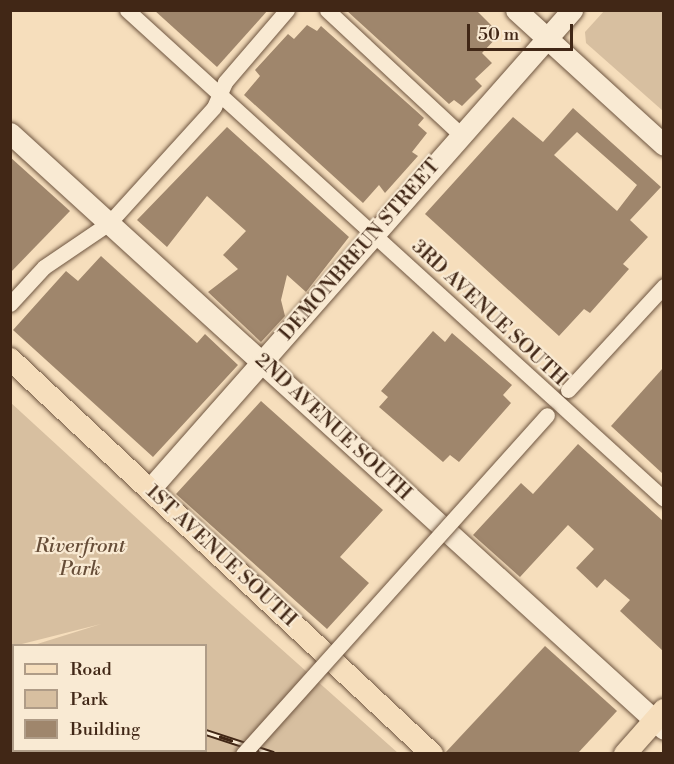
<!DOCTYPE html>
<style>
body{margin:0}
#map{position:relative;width:674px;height:764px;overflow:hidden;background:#f6debc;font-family:"Libre Bodoni",serif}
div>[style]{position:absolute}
.green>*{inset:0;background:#d7bfa0}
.building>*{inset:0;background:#9f866c}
.roads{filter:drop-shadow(0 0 2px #6e5540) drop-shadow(0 0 2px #6e5540)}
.street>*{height:15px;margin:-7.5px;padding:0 7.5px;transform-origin:7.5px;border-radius:7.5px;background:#f9ead3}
.secondary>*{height:21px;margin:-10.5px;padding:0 10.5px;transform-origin:10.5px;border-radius:10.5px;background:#f9ead3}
.primary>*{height:22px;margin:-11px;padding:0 11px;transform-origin:11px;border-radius:11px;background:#f6debc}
.rail>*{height:7px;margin-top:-3.5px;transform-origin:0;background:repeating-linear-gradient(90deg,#f9ead3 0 14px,#412716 0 28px);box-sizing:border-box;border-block:2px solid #412716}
.bridges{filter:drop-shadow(0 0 2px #6e5540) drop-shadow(0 0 2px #6e5540)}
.street-bridge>*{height:15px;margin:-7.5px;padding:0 7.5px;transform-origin:7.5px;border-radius:7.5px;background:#f9ead3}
span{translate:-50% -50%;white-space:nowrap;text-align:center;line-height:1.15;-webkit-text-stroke:4.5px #f9ead3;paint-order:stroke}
.street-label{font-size:20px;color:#412716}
.park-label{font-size:20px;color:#664d38;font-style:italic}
.frame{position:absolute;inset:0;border:12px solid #412716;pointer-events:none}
.legend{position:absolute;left:12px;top:644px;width:195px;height:108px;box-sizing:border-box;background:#f9ead3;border:2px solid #af9c87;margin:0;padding:8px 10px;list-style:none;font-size:18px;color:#412716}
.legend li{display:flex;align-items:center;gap:12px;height:30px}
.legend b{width:30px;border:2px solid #af9c87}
.scale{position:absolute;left:467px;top:24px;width:106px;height:27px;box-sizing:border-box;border:3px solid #412716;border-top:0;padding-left:8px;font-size:18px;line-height:21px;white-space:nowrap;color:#412716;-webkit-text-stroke:4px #f9ead3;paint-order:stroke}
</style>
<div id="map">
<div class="green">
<div style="clip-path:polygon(604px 11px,663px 11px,663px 111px,586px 43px,585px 32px)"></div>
<div style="clip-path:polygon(10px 402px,214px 589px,398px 753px,11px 753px,13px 652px,14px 750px,206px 750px,206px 646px,34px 645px,101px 624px,14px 646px,11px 651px)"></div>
</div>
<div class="building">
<div style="clip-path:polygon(154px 10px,268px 10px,217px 67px)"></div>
<div style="clip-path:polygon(346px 10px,476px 10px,500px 34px,482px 53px,492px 63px,475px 79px,482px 86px,462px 106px,454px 100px,449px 104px)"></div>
<div style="clip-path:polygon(307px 25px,317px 31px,321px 26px,424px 118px,418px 125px,427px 133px,412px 152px,418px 156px,385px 193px,379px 185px,363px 203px,244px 95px,260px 76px,255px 70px,288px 34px,294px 39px)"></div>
<div style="clip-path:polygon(evenodd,573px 108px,661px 187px,630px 220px,648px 237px,623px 264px,629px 269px,590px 313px,584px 309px,559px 336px,425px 214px,513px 117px,543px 142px,573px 108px,577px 132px,637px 185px,617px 211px,554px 155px,577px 132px)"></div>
<div style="clip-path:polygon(227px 127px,349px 237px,306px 292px,287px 275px,281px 300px,285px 316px,261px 342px,208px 292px,238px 269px,223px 255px,246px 231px,207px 196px,167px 247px,137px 220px)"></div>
<div style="clip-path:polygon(10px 157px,70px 211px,10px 273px)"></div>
<div style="clip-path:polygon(101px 256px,197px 343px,205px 334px,238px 365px,153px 457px,13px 330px,66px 271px,78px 281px)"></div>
<div style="clip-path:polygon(433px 331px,445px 342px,452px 333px,512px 385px,503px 395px,511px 403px,459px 462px,450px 455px,443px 462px,379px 407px,388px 397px,381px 391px)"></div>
<div style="clip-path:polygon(663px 368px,663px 474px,611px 426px)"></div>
<div style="clip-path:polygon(261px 401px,383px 510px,340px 557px,369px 583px,327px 629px,176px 494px)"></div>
<div style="clip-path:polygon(578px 444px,663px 521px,663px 651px,620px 611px,630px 600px,605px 579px,597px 588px,576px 568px,594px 549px,568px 525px,520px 577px,473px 535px,521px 483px,533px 494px)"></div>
<div style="clip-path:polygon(545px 646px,617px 711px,578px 753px,445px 753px)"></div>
</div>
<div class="roads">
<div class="street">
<div style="left:127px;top:10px;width:726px;rotate:42.32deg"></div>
<div style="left:327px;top:10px;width:183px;rotate:43deg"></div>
<div style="left:10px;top:304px;width:50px;rotate:-47.4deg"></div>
<div style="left:44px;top:267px;width:78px;rotate:-34.1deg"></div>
<div style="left:109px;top:223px;width:156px;rotate:-47.8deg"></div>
<div style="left:214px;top:107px;width:27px;rotate:-66deg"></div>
<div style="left:225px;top:82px;width:95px;rotate:-49.3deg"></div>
<div style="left:568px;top:390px;width:142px;rotate:-47.3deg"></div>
</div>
<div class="secondary">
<div style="left:516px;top:10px;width:200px;rotate:42.4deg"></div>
<div style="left:10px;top:133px;width:885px;rotate:42.34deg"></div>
<div style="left:149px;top:490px;width:640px;rotate:-48.61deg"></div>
</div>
<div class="primary">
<div style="left:10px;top:359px;width:578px;rotate:43.11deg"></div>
<div style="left:625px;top:754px;width:59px;rotate:-48.4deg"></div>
</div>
</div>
<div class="rail">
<div style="left:10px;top:695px;width:4px"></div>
<div style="left:206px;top:732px;width:71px;rotate:18.2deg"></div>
</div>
<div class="bridges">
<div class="street-bridge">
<div style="left:243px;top:754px;width:455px;rotate:-48.1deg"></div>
</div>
</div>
<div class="street-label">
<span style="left:360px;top:250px;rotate:-49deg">DEMONBREUN STREET</span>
<span style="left:489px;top:313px;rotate:43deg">3RD AVENUE SOUTH</span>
<span style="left:333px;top:427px;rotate:43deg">2ND AVENUE SOUTH</span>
<span style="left:221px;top:556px;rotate:43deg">1ST AVENUE SOUTH</span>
</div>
<div class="park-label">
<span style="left:80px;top:558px">Riverfront<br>Park</span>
</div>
<div class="frame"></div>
<ul class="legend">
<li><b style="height:8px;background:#f6debc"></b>Road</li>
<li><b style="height:16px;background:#d7bfa0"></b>Park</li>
<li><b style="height:16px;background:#9f866c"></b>Building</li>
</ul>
<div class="scale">50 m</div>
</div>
